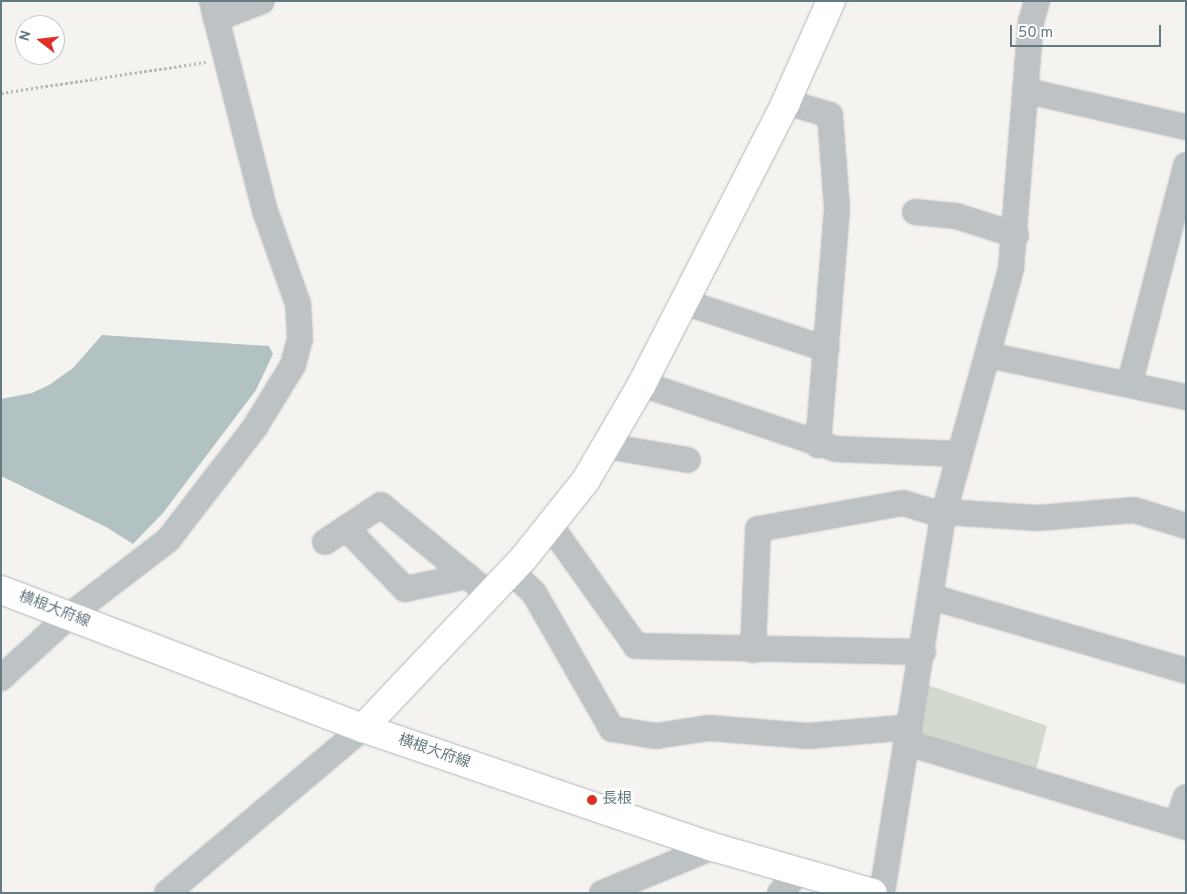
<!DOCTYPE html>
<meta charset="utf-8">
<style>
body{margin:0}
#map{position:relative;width:1187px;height:894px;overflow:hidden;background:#f4f3f0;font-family:Overpass,"Noto Sans JP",sans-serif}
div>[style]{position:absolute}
.green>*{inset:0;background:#d4d9cf}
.water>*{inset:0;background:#b2c2c3}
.path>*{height:3px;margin-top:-1.5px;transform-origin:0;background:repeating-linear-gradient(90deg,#b5b9ba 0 2.5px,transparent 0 5px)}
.roads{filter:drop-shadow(0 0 1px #afb6b9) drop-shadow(0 0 1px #afb6b9)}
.street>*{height:24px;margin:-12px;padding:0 12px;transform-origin:12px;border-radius:12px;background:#bdc2c4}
.secondary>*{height:28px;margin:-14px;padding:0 14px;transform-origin:14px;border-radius:14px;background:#fff}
.dots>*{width:14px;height:14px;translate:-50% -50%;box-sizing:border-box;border:2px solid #fff;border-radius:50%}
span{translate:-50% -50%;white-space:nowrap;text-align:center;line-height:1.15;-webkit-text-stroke:5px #fff;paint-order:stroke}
.street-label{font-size:15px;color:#647980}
.poi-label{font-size:15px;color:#647980}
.left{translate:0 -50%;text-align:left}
.frame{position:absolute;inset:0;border:2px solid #647980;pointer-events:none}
.north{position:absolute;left:15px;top:15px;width:50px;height:50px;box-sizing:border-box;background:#fff;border:1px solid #c1c9cc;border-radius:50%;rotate:286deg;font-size:14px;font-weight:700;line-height:20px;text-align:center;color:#647980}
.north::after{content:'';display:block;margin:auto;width:18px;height:22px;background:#dd3127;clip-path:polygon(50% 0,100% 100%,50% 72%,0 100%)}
.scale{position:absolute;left:1010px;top:25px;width:151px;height:22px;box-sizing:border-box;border:2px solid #647980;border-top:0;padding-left:6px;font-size:15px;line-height:18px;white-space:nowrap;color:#647980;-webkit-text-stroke:4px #fff;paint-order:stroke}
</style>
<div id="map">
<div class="green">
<div style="clip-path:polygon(925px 684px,1047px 726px,1035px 774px,918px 739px)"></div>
</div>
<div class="water">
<div style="clip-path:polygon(102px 335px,269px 346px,273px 354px,256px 390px,163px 513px,133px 544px,106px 527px,1px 476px,1px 399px,32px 393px,49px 385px,73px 368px)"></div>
</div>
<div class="path">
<div style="left:1px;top:93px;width:207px;rotate:-8.6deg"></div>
</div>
<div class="roads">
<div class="street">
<div style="left:216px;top:19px;width:49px;rotate:-21.4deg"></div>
<div style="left:1027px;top:91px;width:163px;rotate:12.8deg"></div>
<div style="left:786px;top:102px;width:46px;rotate:16.5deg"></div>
<div style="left:830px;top:115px;width:94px;rotate:85.7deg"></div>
<div style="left:837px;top:209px;width:237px;rotate:94.6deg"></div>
<div style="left:915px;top:212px;width:41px;rotate:5.6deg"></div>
<div style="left:956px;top:216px;width:63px;rotate:17.6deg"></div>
<div style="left:684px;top:302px;width:150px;rotate:18.3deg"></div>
<div style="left:988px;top:355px;width:202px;rotate:12deg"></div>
<div style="left:1130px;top:382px;width:224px;rotate:-75.5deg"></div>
<div style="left:642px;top:384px;width:205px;rotate:18.5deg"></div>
<div style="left:836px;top:449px;width:124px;rotate:2.3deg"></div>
<div style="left:606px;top:446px;width:83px;rotate:9.7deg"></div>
<div style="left:944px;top:512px;width:94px;rotate:3.7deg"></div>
<div style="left:1038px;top:518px;width:96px;rotate:-4.8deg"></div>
<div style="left:1134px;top:510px;width:54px;rotate:17.1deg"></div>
<div style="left:550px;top:525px;width:148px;rotate:54.6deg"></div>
<div style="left:636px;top:646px;width:287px;rotate:1.2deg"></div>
<div style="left:346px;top:528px;width:85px;rotate:46deg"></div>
<div style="left:405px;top:589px;width:64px;rotate:-11.7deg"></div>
<div style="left:325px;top:542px;width:67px;rotate:-33.5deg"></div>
<div style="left:381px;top:505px;width:140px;rotate:39.5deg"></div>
<div style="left:511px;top:571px;width:32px;rotate:44deg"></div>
<div style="left:534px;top:593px;width:157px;rotate:60.2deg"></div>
<div style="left:612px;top:729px;width:45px;rotate:9deg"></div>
<div style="left:656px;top:736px;width:54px;rotate:-8.6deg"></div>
<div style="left:709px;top:728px;width:99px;rotate:4.6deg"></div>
<div style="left:808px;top:736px;width:102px;rotate:-5deg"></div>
<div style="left:932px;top:597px;width:265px;rotate:16.2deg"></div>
<div style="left:753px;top:650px;width:121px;rotate:-87.6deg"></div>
<div style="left:758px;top:529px;width:147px;rotate:-10.2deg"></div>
<div style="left:903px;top:503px;width:42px;rotate:16.7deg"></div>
<div style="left:1px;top:678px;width:92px;rotate:-42.4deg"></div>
<div style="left:69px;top:616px;width:125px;rotate:-37.5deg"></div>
<div style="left:168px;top:540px;width:143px;rotate:-52.4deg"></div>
<div style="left:255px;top:427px;width:73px;rotate:-58.5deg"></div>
<div style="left:293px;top:365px;width:27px;rotate:-75deg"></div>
<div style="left:300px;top:339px;width:35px;rotate:-93deg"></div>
<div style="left:298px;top:304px;width:99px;rotate:-109.5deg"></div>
<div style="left:265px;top:211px;width:217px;rotate:-104.2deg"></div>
<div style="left:907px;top:743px;width:291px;rotate:16.8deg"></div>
<div style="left:1177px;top:824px;width:28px;rotate:-72deg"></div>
<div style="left:167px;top:893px;width:256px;rotate:-40.1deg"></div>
<div style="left:602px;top:893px;width:120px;rotate:-22.5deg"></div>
<div style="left:780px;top:893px;width:30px;rotate:-48deg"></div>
<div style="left:882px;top:893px;width:386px;rotate:-80.8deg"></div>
<div style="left:944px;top:512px;width:253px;rotate:-74.6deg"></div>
<div style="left:1011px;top:268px;width:247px;rotate:-85.4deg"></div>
<div style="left:1031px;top:22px;width:22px;rotate:-74deg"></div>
</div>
<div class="secondary">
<div style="left:1px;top:590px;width:387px;rotate:20.9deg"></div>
<div style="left:363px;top:728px;width:370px;rotate:18.8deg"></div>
<div style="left:713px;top:847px;width:166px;rotate:16deg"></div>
<div style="left:363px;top:728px;width:233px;rotate:-46.6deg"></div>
<div style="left:523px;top:559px;width:101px;rotate:-51.4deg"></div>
<div style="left:586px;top:480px;width:111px;rotate:-59.7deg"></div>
<div style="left:642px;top:384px;width:317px;rotate:-62.9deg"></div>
<div style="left:786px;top:102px;width:111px;rotate:-66deg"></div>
</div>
</div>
<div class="dots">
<div style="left:592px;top:800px;background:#dd3127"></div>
</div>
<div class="street-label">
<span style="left:54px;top:610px;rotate:21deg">横根大府線</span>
<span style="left:434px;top:752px;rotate:19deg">横根大府線</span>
</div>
<div class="poi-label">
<span class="left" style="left:602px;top:800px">長根</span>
</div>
<div class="frame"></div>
<div class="north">N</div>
<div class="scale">50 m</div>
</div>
